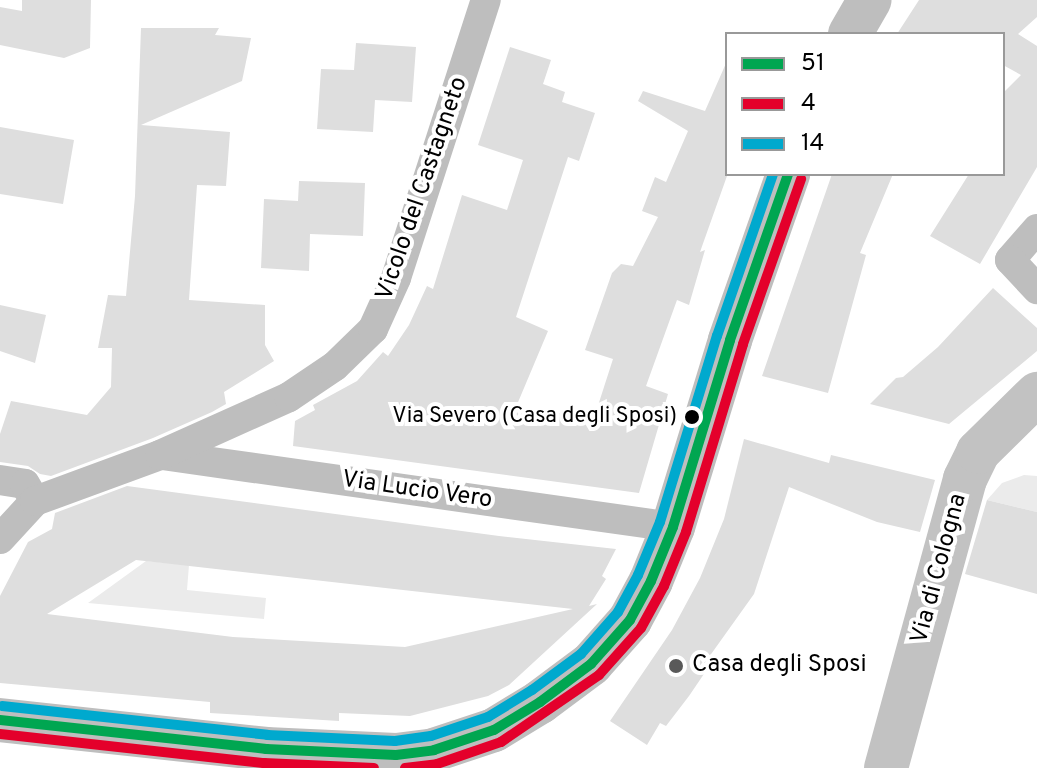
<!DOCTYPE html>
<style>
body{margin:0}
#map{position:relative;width:1037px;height:768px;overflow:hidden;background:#fff;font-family:Overpass,sans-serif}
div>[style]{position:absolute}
.green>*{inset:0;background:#ebebeb}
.building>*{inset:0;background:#dedede}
.minor>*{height:30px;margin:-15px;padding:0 15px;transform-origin:15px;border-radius:15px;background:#bebebe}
.secondary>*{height:44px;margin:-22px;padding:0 22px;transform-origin:22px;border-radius:22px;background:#c2c2c2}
.primary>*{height:44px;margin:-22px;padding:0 22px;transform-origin:22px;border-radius:22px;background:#bebebe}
.bus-1>*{height:10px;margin:-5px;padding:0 5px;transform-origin:5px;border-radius:5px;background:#00a651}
.bus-2>*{height:10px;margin:-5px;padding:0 5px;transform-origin:5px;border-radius:5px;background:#e4002b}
.bus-3>*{height:10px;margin:-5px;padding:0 5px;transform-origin:5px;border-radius:5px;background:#00a9ce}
.dots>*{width:22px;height:22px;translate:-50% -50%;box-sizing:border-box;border:4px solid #fff;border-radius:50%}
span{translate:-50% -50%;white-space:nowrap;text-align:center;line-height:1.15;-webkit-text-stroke:8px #fff;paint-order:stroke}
.bus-label{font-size:22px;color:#000}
.right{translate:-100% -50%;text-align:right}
.street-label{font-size:24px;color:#000}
.poi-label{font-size:24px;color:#000}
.left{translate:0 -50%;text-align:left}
.legend{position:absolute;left:725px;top:32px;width:280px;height:144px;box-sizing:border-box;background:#fff;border:2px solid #999;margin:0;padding:10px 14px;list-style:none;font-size:24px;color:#000}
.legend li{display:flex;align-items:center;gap:16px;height:40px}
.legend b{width:40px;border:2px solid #999}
</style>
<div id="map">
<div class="green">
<div style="clip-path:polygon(1024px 475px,1037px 476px,1037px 512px,987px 500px,1002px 483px)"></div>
<div style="clip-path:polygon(146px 561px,189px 565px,187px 590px,266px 598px,264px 619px,88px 603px)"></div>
</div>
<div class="building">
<div style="clip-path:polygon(22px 0,91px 0,90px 48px,64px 58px,0 45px,0 7px,22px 11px)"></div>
<div style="clip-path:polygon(919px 0,1037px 0,1037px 17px,1018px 34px,1037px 46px,1037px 167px,980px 264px,930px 236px,969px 174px,1003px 174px,1003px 93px,1021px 75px,1003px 65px,1003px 34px,897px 34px)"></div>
<div style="clip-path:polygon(141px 28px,219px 28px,215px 35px,251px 38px,242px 81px,141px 125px,230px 132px,226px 186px,197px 185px,189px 300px,265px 305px,265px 345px,274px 361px,224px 392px,226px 404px,212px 412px,153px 438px,51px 476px,40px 474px,28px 466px,0 462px,0 434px,11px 401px,87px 415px,111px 387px,112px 348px,98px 348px,108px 295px,126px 296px,135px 196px)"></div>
<div style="clip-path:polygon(356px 43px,416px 47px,412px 102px,375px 100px,373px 132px,317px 129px,321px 69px,354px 70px)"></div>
<div style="clip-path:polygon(510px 47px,551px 60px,543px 84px,565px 92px,562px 102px,595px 113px,579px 161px,568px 157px,516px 317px,548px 331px,516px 407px,594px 418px,613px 359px,585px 350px,612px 273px,621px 264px,633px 266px,658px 217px,642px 211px,655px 177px,666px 182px,688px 131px,638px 101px,643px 91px,705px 111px,727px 61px,727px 176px,700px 252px,705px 250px,689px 305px,677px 300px,646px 386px,668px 394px,639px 493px,293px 446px,295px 421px,315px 410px,313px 405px,357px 381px,383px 352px,388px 356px,409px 325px,427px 286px,433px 289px,462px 195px,507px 210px,523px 160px,478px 145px)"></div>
<div style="clip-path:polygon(0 127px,74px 140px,63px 204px,0 194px)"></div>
<div style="clip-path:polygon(832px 174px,893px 174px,860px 253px,866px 255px,828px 393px,762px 376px)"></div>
<div style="clip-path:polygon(299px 181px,365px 183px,363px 236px,310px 234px,309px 271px,261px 268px,264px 199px,298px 201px)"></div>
<div style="clip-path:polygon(993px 288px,1037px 328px,1037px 351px,949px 424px,870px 404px,896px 378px,903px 377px,938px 347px)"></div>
<div style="clip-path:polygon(0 305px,46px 315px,35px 363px,0 351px)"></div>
<div style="clip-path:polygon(744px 439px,829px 463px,831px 455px,935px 480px,920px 532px,877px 522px,789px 487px,754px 594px,704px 664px,708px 668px,689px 696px,666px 726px,660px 723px,647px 745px,610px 721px,672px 630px,700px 578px,724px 519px)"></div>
<div style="clip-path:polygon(evenodd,127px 486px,499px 536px,616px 549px,602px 576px,606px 579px,589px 606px,597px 604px,509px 685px,488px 696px,410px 716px,339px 713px,339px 721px,210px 713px,210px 702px,0 683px,0 596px,28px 542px,52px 529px,55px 513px,127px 486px,136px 560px,323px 581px,573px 609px,405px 647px,233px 637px,47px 614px,136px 560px)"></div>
<div style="clip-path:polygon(987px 500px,1037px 512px,1037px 594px,965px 574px)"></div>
</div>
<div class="minor">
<div style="left:1037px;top:229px;width:41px;rotate:131.1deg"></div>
<div style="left:1010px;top:260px;width:40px;rotate:47deg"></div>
<div style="left:162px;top:455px;width:516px;rotate:8.02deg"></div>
<div style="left:0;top:480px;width:25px;rotate:9deg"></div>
<div style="left:25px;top:484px;width:20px;rotate:60deg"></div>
<div style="left:0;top:539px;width:52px;rotate:-47.4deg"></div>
<div style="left:35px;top:501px;width:133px;rotate:-20.2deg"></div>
<div style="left:160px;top:455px;width:141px;rotate:-24.2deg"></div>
<div style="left:289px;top:397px;width:55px;rotate:-34deg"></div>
<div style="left:335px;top:366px;width:53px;rotate:-44.2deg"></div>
<div style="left:373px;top:329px;width:56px;rotate:-65.7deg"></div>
<div style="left:396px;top:278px;width:292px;rotate:-72.1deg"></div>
</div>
<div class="secondary">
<div style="left:886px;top:768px;width:300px;rotate:-74.7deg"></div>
<div style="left:965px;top:479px;width:30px;rotate:-64deg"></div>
<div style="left:978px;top:452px;width:83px;rotate:-44.5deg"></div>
</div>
<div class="primary">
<div style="left:850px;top:34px;width:39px;rotate:-60deg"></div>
<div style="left:0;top:720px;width:268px;rotate:6.2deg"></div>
<div style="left:266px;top:749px;width:130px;rotate:2.6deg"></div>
<div style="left:396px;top:755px;width:38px;rotate:-7deg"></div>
<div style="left:434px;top:750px;width:63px;rotate:-18.4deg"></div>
<div style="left:494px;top:730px;width:54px;rotate:-31.3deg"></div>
<div style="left:540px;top:702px;width:64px;rotate:-36.7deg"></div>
<div style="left:591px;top:664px;width:59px;rotate:-48.4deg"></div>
<div style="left:630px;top:620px;width:44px;rotate:-61.7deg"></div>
<div style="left:651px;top:581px;width:58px;rotate:-67.8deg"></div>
<div style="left:673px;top:527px;width:195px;rotate:-73deg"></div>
<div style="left:730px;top:340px;width:176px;rotate:-70.7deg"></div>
</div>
<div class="bus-1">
<div style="left:0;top:720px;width:268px;rotate:6.2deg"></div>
<div style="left:266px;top:749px;width:130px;rotate:2.6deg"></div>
<div style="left:396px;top:755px;width:38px;rotate:-7deg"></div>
<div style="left:434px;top:750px;width:63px;rotate:-18.4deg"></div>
<div style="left:494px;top:730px;width:54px;rotate:-31.3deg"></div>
<div style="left:540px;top:702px;width:64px;rotate:-36.7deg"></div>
<div style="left:591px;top:664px;width:59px;rotate:-48.4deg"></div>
<div style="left:630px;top:620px;width:44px;rotate:-61.7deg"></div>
<div style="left:651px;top:581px;width:58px;rotate:-67.8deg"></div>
<div style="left:673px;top:527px;width:195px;rotate:-73deg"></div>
<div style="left:730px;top:340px;width:176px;rotate:-70.7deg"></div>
</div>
<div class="bus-2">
<div style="left:0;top:734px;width:266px;rotate:6.3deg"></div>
<div style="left:264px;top:763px;width:110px;rotate:2.6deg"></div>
<div style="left:405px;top:768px;width:32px;rotate:-7deg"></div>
<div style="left:437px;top:764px;width:68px;rotate:-19deg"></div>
<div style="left:501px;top:742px;width:119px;rotate:-34.4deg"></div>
<div style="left:599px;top:675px;width:63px;rotate:-48.2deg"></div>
<div style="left:641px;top:628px;width:48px;rotate:-61.3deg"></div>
<div style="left:664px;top:586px;width:58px;rotate:-67.8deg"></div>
<div style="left:686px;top:532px;width:196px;rotate:-73.1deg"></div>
<div style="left:743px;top:344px;width:175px;rotate:-70.6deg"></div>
</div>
<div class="bus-3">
<div style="left:2px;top:706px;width:267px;rotate:6.2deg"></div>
<div style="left:267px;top:735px;width:128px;rotate:2.7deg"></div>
<div style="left:395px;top:741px;width:36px;rotate:-8deg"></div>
<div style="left:431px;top:736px;width:60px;rotate:-18.4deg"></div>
<div style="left:488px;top:717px;width:52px;rotate:-31.5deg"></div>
<div style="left:532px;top:690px;width:61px;rotate:-36.3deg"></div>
<div style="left:581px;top:654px;width:56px;rotate:-48.6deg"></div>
<div style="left:618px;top:612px;width:42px;rotate:-61.6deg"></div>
<div style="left:638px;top:575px;width:57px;rotate:-67.5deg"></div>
<div style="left:660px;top:522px;width:195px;rotate:-73deg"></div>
<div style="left:717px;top:336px;width:171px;rotate:-70.9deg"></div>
</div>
<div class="dots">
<div style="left:692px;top:417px;background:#000"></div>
<div style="left:676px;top:666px;background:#595959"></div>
</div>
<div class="bus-label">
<span class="right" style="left:677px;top:417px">Via Severo (Casa degli Sposi)</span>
</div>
<div class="street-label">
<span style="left:423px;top:189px;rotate:-71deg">Vicolo del Castagneto</span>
<span style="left:417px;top:491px;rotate:8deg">Via Lucio Vero</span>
<span style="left:940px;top:569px;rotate:-75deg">Via di Cologna</span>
</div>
<div class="poi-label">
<span class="left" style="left:692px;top:666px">Casa degli Sposi</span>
</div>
<ul class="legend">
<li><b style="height:10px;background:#00a651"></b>51</li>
<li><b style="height:10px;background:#e4002b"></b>4</li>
<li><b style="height:10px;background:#00a9ce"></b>14</li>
</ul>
</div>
